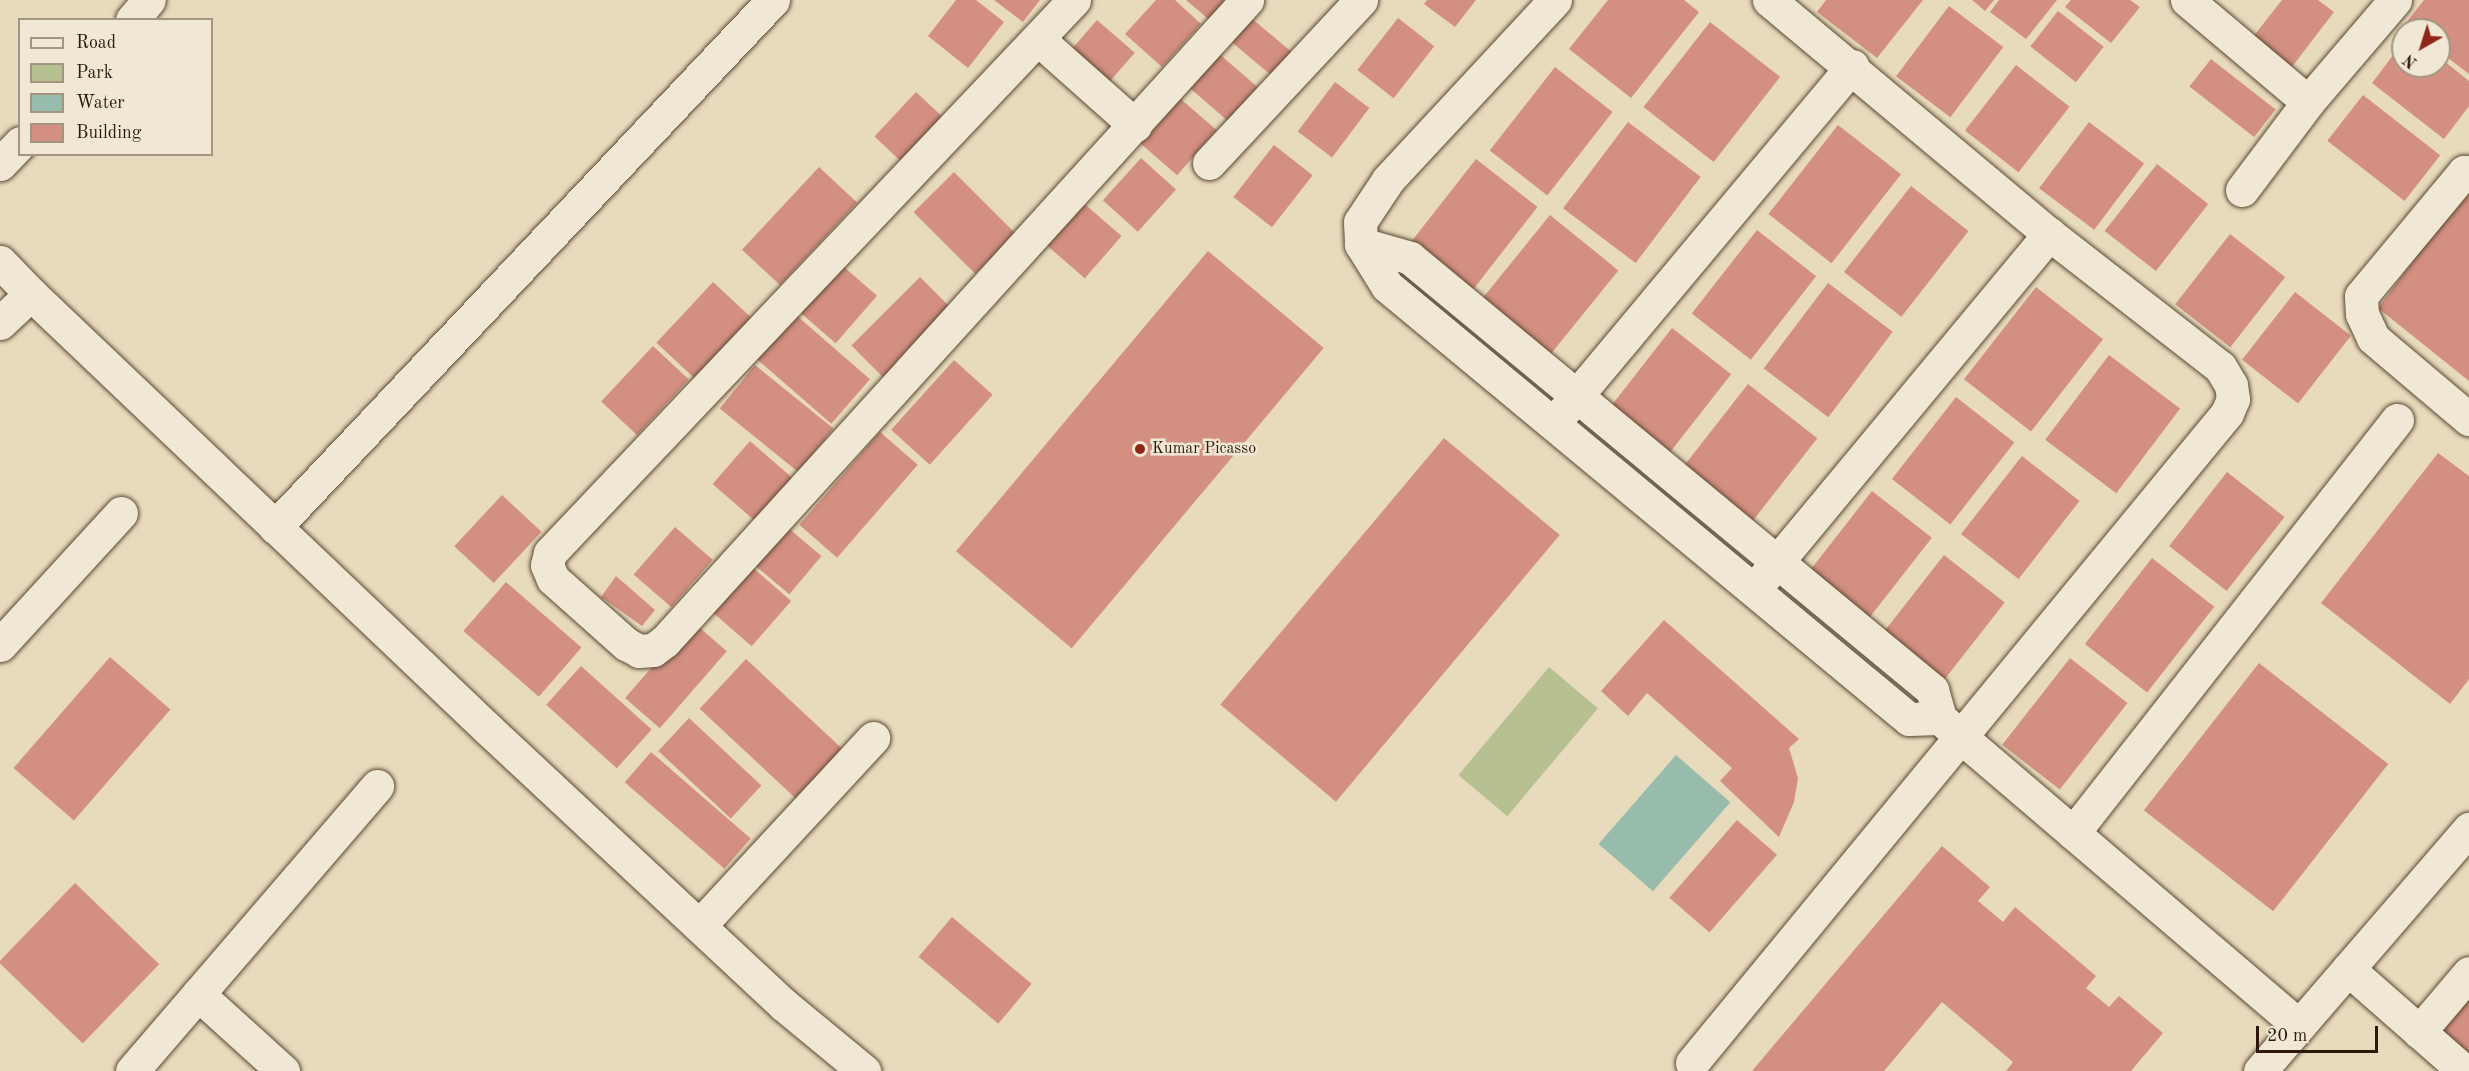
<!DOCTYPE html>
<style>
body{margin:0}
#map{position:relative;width:2469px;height:1071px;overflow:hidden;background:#e8dbbd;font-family:"Old Standard TT",serif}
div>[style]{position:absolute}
.green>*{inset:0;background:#b6c090;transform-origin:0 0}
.water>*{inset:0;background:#98bcac;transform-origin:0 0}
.building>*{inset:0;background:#d38f81;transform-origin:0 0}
.roads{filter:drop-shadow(0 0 2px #5b4934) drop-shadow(0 0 2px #5b4934)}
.minor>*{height:33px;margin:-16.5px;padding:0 16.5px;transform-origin:16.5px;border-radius:16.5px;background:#f0e8d4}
.dots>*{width:16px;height:16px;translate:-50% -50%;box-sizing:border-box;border:3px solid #f0e8d4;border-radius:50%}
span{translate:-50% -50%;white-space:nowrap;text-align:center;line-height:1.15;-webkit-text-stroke:5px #f0e8d4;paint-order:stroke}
.poi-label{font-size:16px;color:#2c1806}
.left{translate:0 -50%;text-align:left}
.legend{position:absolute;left:18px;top:18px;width:195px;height:138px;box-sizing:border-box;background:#f0e8d4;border:2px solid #a29582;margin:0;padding:8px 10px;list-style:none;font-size:18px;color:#2c1806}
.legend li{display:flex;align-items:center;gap:12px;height:30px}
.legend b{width:30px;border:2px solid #a29582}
.north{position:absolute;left:2391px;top:18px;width:60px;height:60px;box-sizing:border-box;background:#f0e8d4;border:2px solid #a29582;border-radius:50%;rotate:219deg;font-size:16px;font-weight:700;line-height:24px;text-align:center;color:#2c1806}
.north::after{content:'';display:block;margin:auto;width:21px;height:27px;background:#8f2418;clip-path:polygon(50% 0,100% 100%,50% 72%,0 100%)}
.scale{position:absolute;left:2256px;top:1026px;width:122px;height:27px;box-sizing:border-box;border:3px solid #2c1806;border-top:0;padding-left:8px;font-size:18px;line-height:21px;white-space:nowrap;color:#2c1806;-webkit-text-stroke:4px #f0e8d4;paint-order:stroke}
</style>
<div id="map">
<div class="green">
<div style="left:1549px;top:667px;width:64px;height:141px;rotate:40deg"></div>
</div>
<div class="water">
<div style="left:1676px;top:755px;width:72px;height:118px;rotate:41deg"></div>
</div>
<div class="building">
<div style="clip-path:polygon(956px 0,976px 0,1004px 22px,968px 68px,928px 36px)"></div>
<div style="clip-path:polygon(994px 0,1040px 0,1023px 22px)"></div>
<div style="clip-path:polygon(1156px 0,1175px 0,1201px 24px,1162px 67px,1125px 34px)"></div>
<div style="clip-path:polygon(1186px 0,1232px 0,1213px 23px)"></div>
<div style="clip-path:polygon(1427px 0,1476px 0,1455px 27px,1424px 4px)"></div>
<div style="clip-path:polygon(1608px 0,1684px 0,1699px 12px,1631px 98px,1569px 49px)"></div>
<div style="clip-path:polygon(1826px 0,1923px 0,1877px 58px,1817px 12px)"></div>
<div style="clip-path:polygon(1972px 0,1994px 0,1985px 11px)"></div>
<div style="clip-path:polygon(1999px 0,2057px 0,2026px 39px,1990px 12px)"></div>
<div style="clip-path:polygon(2071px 0,2130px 0,2140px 7px,2111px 43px,2065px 7px)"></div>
<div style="clip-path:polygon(2282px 0,2318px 0,2334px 12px,2288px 72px,2249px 42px)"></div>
<div style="clip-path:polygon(2424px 0,2469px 0,2469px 74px,2439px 51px,2439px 30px,2412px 30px,2405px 24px)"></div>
<div style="left:1949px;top:6px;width:68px;height:88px;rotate:37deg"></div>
<div style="left:2058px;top:11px;width:58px;height:45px;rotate:38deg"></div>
<div style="left:1250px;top:17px;width:57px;height:31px;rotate:40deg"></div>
<div style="left:1398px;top:18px;width:46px;height:66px;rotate:38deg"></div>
<div style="left:1097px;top:20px;width:50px;height:41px;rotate:41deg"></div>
<div style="left:1710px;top:22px;width:89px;height:108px;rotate:38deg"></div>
<div style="clip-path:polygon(2403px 42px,2403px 66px,2439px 66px,2439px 57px,2469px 81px,2469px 106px,2444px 139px,2372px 83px)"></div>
<div style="left:1217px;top:52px;width:55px;height:45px;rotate:41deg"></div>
<div style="left:2211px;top:59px;width:82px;height:35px;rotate:38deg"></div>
<div style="left:2016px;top:65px;width:68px;height:83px;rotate:38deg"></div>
<div style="left:1555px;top:67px;width:73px;height:106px;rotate:38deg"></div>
<div style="left:1335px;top:82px;width:43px;height:62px;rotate:37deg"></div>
<div style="left:916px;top:92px;width:42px;height:61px;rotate:43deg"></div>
<div style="left:1175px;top:94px;width:55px;height:60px;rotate:41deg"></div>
<div style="left:2363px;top:95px;width:98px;height:58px;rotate:38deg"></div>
<div style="left:1628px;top:122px;width:91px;height:108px;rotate:37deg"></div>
<div style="left:2089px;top:122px;width:69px;height:83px;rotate:37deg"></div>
<div style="left:1838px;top:125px;width:80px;height:113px;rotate:38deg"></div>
<div style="left:1274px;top:145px;width:49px;height:66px;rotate:38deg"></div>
<div style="left:1141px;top:158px;width:47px;height:57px;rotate:42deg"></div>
<div style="left:1476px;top:159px;width:78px;height:108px;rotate:38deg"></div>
<div style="left:2157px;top:164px;width:65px;height:85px;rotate:38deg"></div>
<div style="left:819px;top:167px;width:52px;height:113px;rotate:43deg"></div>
<div style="left:954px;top:172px;width:87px;height:57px;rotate:45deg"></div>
<div style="left:1911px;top:186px;width:73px;height:109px;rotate:38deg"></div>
<div style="clip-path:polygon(2469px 186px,2469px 381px,2378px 308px)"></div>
<div style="left:1080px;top:200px;width:55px;height:56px;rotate:41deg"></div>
<div style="left:1550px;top:215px;width:88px;height:112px;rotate:39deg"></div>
<div style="left:1757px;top:230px;width:75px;height:106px;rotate:38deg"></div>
<div style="left:2230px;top:234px;width:70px;height:89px;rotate:38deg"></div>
<div style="left:1208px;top:251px;width:151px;height:392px;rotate:40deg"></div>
<div style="left:837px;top:261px;width:53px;height:63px;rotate:41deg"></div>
<div style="left:920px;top:277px;width:47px;height:97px;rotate:45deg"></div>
<div style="left:713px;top:282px;width:54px;height:83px;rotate:43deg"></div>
<div style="left:1828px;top:283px;width:81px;height:107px;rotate:37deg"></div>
<div style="left:2036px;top:287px;width:85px;height:117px;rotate:38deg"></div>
<div style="left:2295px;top:292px;width:71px;height:86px;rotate:38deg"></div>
<div style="left:796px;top:315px;width:98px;height:59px;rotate:41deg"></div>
<div style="left:1672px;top:328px;width:75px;height:103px;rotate:38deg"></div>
<div style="left:653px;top:346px;width:49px;height:76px;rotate:43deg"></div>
<div style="left:2109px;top:355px;width:89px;height:106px;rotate:37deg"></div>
<div style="left:954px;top:360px;width:52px;height:94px;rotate:42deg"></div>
<div style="left:755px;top:365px;width:101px;height:56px;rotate:39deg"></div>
<div style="left:1748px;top:384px;width:88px;height:105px;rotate:38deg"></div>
<div style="left:1956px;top:397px;width:74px;height:104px;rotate:38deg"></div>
<div style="left:880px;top:432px;width:50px;height:123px;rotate:41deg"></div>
<div style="left:1444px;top:438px;width:151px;height:348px;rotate:40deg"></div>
<div style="left:750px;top:441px;width:57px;height:57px;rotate:41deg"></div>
<div style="clip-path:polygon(2438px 453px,2469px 476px,2469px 679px,2450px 704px,2321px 603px)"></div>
<div style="left:2022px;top:456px;width:73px;height:99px;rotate:38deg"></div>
<div style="left:2227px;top:472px;width:73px;height:94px;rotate:38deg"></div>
<div style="left:1872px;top:491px;width:76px;height:107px;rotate:38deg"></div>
<div style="left:502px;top:495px;width:54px;height:70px;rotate:43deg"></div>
<div style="left:675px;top:527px;width:50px;height:63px;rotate:41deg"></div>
<div style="left:787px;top:527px;width:45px;height:50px;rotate:40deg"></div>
<div style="left:1944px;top:555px;width:77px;height:100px;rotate:38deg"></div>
<div style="left:2152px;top:558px;width:79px;height:109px;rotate:38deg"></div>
<div style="left:745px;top:561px;width:61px;height:60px;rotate:41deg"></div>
<div style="clip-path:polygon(616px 576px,655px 610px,642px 626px,601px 597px)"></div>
<div style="left:506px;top:582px;width:100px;height:65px;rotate:41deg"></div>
<div style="clip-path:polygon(1664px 620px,1799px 739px,1789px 748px,1798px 778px,1794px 802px,1779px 837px,1720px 781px,1732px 768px,1647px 693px,1628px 716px,1601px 691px)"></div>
<div style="left:692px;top:621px;width:46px;height:102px;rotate:41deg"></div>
<div style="left:110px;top:657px;width:80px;height:147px;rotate:41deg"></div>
<div style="left:2070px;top:658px;width:73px;height:110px;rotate:38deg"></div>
<div style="left:746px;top:659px;width:136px;height:68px;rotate:43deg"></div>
<div style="left:2259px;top:663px;width:164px;height:187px;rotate:38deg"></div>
<div style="left:581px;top:666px;width:95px;height:52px;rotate:42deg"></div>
<div style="left:689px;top:718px;width:99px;height:45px;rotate:43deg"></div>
<div style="left:651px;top:752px;width:132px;height:40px;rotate:41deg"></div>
<div style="left:1737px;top:820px;width:53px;height:103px;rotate:41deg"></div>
<div style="clip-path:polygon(1942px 846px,1990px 887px,1978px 901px,2003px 922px,2015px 907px,2096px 976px,2086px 988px,2109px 1007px,2119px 996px,2163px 1033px,2131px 1071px,2006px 1071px,2013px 1062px,1942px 1002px,1884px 1071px,1752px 1071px)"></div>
<div style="left:75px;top:883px;width:117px;height:110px;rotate:44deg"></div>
<div style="left:952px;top:917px;width:104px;height:52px;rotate:40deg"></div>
<div style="clip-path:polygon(2469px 997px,2469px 1066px,2435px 1039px)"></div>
</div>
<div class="roads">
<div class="minor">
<div style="left:1074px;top:0;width:762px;rotate:133.46deg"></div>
<div style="left:550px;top:553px;width:12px;rotate:104deg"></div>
<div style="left:547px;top:565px;width:15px;rotate:67deg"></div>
<div style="left:553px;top:579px;width:98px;rotate:41.7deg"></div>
<div style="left:626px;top:644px;width:15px;rotate:28deg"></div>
<div style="left:639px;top:651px;width:14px;rotate:-4deg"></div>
<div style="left:653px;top:650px;width:15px;rotate:-37deg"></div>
<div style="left:665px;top:641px;width:866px;rotate:-47.76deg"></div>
<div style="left:1555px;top:0;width:246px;rotate:132.9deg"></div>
<div style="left:1388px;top:180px;width:50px;rotate:123.7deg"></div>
<div style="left:1360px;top:222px;width:22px;rotate:87deg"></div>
<div style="left:1361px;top:244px;width:49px;rotate:58.2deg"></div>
<div style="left:1387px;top:286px;width:678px;rotate:39.68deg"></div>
<div style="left:1909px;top:719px;width:31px;rotate:-2deg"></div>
<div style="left:2187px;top:0;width:158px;rotate:40.1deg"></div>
<div style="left:132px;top:20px;width:26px;rotate:-50deg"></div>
<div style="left:1038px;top:39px;width:130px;rotate:41.6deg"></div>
<div style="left:1209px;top:163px;width:223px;rotate:-47deg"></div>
<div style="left:0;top:164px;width:29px;rotate:-46deg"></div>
<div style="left:2469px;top:172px;width:5px;rotate:180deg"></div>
<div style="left:2464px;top:172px;width:161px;rotate:129.7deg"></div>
<div style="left:2361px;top:296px;width:18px;rotate:87deg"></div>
<div style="left:2362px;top:314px;width:26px;rotate:65deg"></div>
<div style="left:2373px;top:338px;width:126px;rotate:40.2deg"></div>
<div style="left:2242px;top:190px;width:110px;rotate:-53.1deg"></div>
<div style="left:2308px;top:102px;width:134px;rotate:-49.5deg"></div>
<div style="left:1361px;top:244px;width:51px;rotate:15.9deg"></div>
<div style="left:1410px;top:258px;width:678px;rotate:39.61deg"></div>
<div style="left:1932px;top:690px;width:29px;rotate:74deg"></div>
<div style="left:1940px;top:718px;width:30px;rotate:42deg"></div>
<div style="left:1962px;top:738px;width:443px;rotate:40.5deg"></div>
<div style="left:0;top:262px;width:45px;rotate:45.9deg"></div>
<div style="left:0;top:323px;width:42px;rotate:-43.1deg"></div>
<div style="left:31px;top:294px;width:631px;rotate:43.59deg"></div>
<div style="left:488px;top:729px;width:405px;rotate:43deg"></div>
<div style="left:784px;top:1005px;width:104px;rotate:39.5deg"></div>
<div style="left:1563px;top:412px;width:451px;rotate:-50.1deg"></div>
<div style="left:275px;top:527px;width:725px;rotate:-46.62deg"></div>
<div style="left:1762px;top:580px;width:450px;rotate:-50.3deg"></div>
<div style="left:0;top:645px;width:179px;rotate:-47.5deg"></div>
<div style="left:2073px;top:833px;width:525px;rotate:-51.89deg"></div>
<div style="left:700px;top:925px;width:255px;rotate:-47.2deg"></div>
<div style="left:2348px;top:969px;width:154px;rotate:41.3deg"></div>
<div style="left:198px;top:994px;width:115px;rotate:42.2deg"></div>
<div style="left:2419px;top:1032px;width:77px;rotate:-49.7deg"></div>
<div style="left:1692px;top:1063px;width:842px;rotate:-50.54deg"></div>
<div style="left:2227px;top:413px;width:15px;rotate:-67deg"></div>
<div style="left:2233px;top:399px;width:14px;rotate:-98deg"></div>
<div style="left:2231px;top:385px;width:21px;rotate:-121deg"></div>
<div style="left:2220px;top:367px;width:217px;rotate:-142.1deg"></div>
<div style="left:2049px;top:234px;width:365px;rotate:-140.1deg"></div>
<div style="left:132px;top:1071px;width:376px;rotate:-49.3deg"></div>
<div style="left:2260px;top:1071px;width:320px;rotate:-49.2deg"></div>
</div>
</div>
<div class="dots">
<div style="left:1140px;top:449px;background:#8f2418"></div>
</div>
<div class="poi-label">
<span class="left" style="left:1152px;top:449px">Kumar Picasso</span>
</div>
<ul class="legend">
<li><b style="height:8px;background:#f0e8d4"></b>Road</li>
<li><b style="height:16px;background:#b6c090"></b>Park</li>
<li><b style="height:16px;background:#98bcac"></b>Water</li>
<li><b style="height:16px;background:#d38f81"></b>Building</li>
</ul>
<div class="north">N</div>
<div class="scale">20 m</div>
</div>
